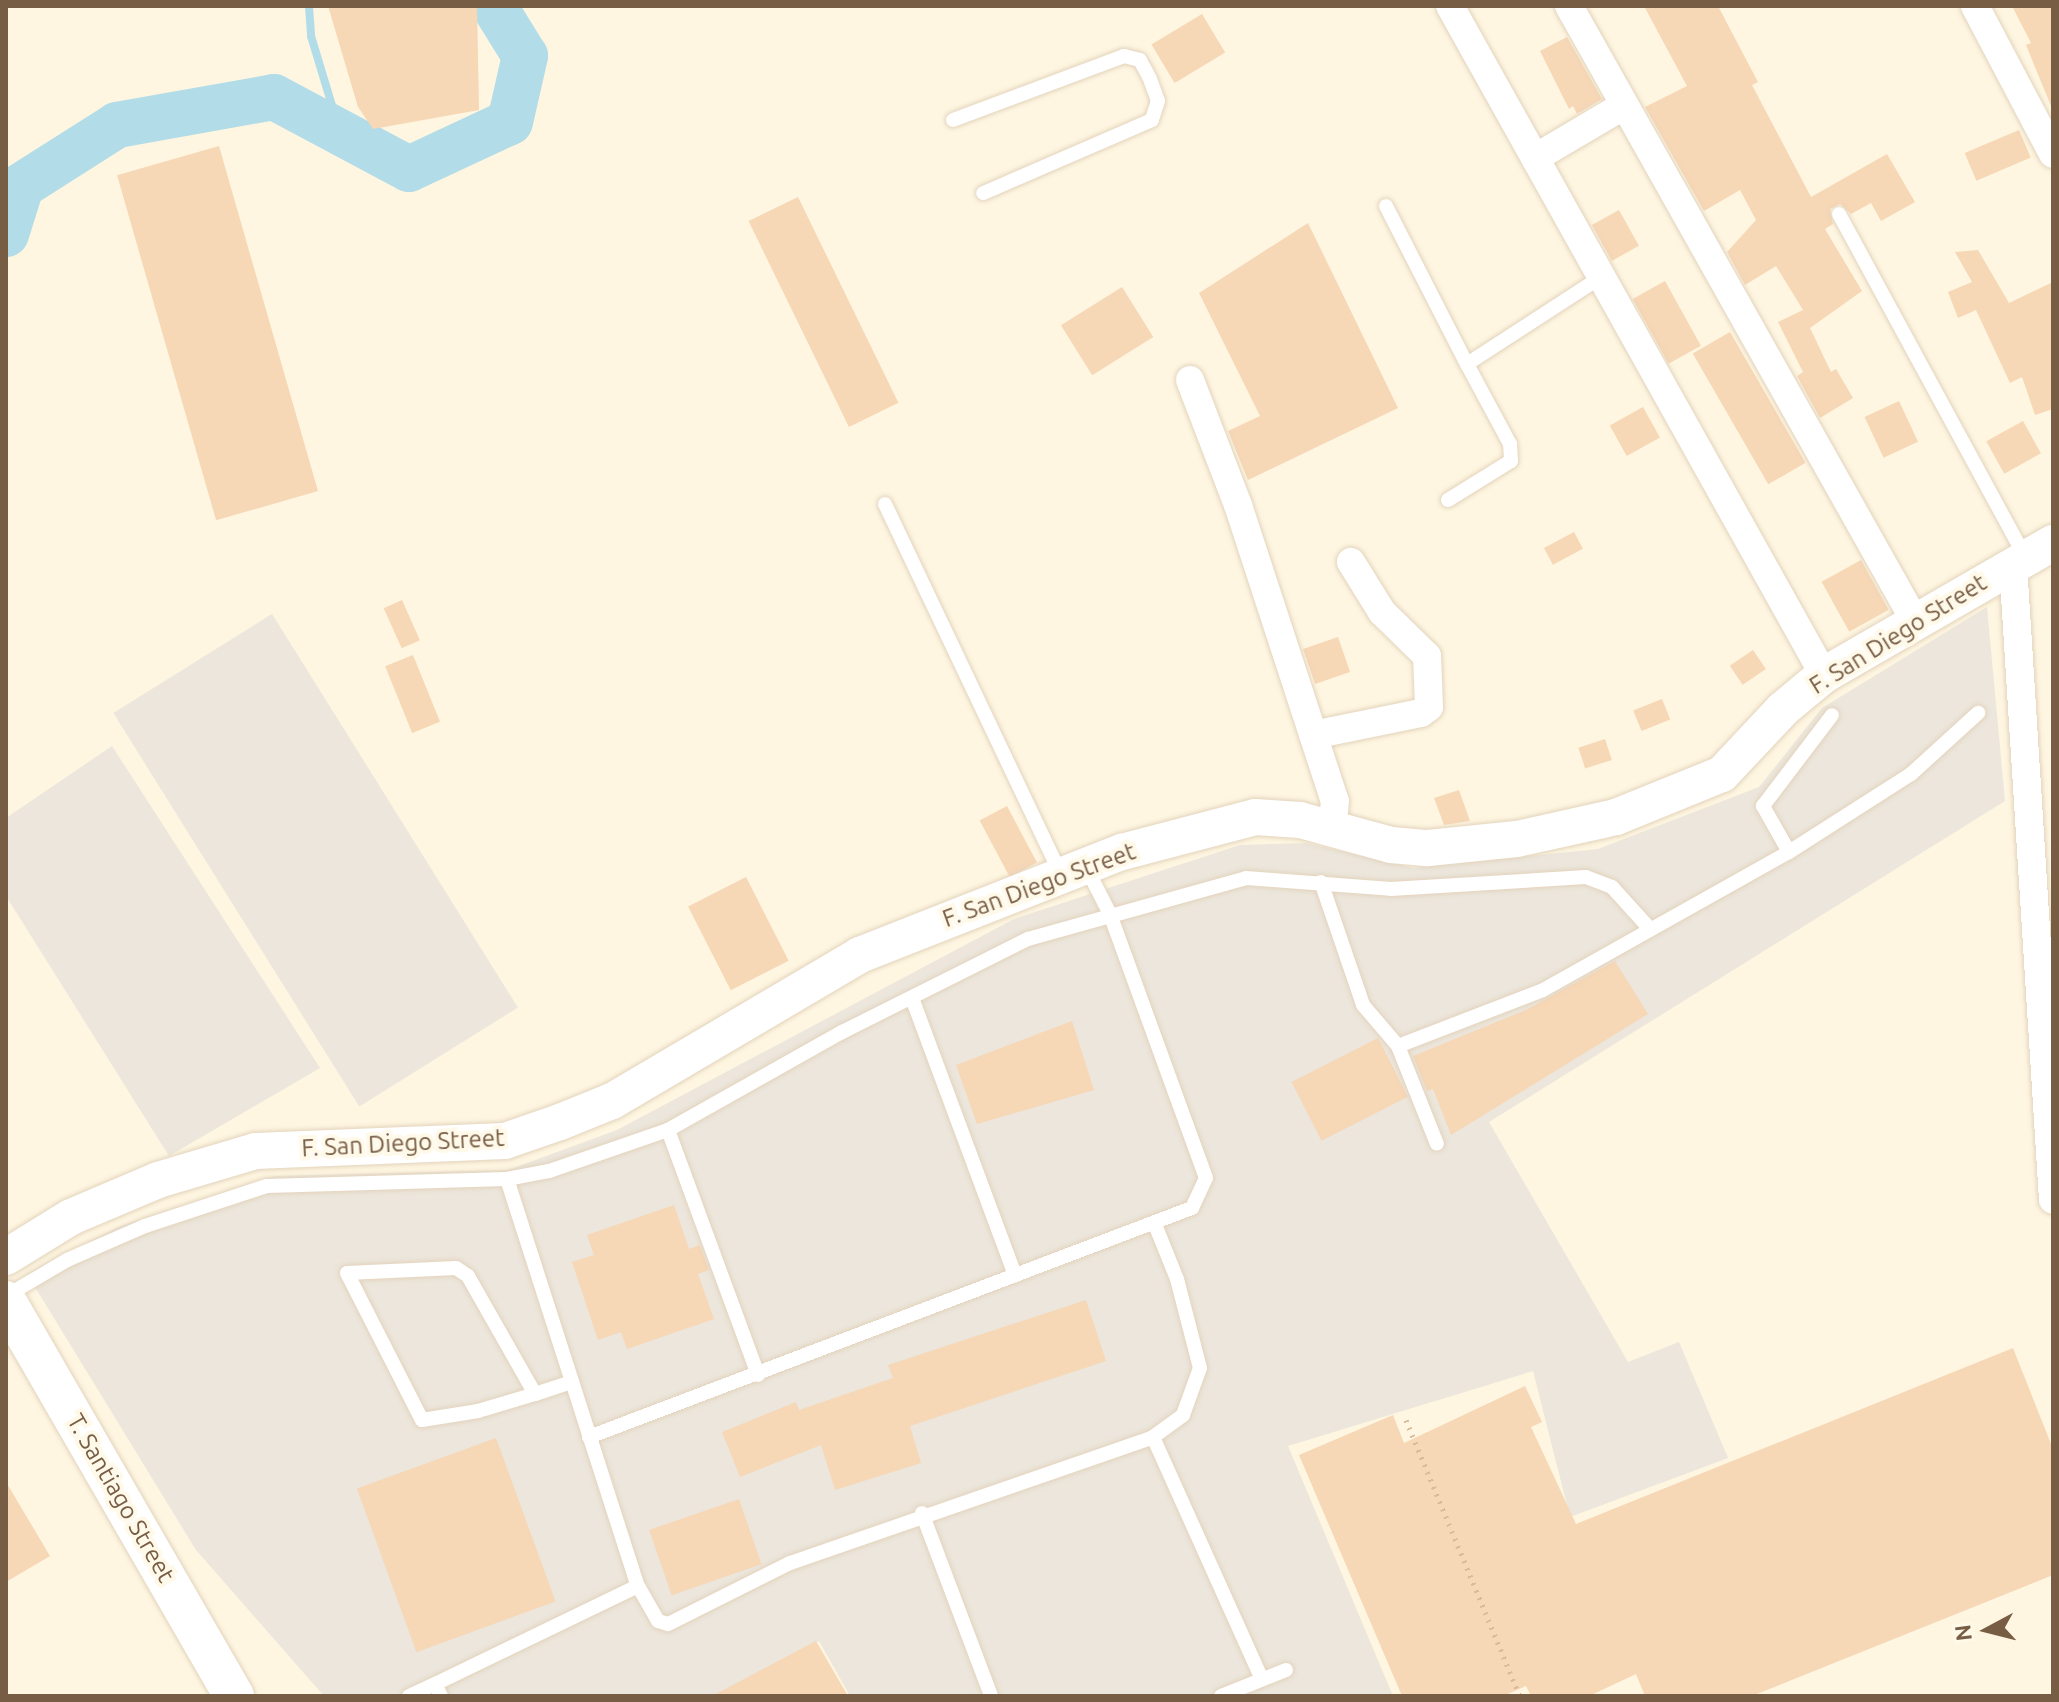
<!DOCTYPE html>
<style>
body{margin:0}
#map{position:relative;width:2059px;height:1702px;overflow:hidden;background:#fef6e1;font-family:Ubuntu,sans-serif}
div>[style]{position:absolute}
.industrial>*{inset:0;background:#ece6dc;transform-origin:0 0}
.stream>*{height:8px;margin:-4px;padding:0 4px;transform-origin:4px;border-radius:4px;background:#b3dce9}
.river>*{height:46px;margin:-23px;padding:0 23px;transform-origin:23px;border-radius:23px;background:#b3dce9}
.building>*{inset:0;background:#f6d7b6;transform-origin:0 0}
.path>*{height:5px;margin-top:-2.5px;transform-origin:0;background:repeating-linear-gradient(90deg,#dbba99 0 2px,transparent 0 8px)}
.roads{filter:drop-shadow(0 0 2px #e3d3bc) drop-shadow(0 0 2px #e3d3bc)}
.service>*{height:14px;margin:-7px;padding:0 7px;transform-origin:7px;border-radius:7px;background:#fff}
.minor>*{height:28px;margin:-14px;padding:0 14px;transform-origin:14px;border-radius:14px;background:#fff}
.tertiary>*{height:36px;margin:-18px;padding:0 18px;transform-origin:18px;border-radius:18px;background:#fff}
.secondary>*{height:40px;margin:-20px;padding:0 20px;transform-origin:20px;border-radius:20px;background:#fff}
span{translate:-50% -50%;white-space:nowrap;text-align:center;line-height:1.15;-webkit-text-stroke:8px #fff9e9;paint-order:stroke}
.street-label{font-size:24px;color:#785d45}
.frame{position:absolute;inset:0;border:8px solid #785d45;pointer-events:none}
.north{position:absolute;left:1947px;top:1590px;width:80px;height:80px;-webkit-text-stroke:6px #fff9e9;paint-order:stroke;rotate:263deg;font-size:22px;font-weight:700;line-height:32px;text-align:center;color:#785d45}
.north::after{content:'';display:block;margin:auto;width:28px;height:36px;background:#785d45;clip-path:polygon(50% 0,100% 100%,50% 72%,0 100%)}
</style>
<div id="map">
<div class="industrial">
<div style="clip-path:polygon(1987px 607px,2005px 801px,1489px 1122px,1628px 1362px,1679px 1342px,1728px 1458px,1570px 1517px,1533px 1371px,1288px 1446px,1393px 1696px,850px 1696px,819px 1641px,717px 1696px,324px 1696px,196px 1550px,27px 1274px,120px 1226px,274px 1176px,508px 1170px,617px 1130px,1014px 919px,1240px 845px,1306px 843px,1413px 868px,1598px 849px,1759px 787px,1822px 708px)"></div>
<div style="left:272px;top:614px;width:464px;height:187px;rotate:58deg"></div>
<div style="clip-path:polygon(112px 746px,320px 1068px,169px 1156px,6px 896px,6px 818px)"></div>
</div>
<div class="stream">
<div style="left:309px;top:6px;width:30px;rotate:86deg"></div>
<div style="left:311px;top:36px;width:100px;rotate:73.2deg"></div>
</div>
<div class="river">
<div style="left:6px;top:234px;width:50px;rotate:-72.6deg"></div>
<div style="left:21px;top:186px;width:114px;rotate:-32.4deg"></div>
<div style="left:117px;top:125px;width:159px;rotate:-10.1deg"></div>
<div style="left:274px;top:97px;width:153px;rotate:28.1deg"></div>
<div style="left:409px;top:169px;width:111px;rotate:-25deg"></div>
<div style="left:510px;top:122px;width:68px;rotate:-77.2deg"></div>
<div style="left:525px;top:56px;width:59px;rotate:-121.8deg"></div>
</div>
<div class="building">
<div style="clip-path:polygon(328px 6px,477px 6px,479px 110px,373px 129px,358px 107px)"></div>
<div style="clip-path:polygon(1644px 6px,1718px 6px,1758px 82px,1752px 85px,1811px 197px,1887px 154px,1915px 202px,1881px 221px,1871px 203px,1851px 214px,1840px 204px,1830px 209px,1833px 224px,1825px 229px,1862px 291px,1810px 328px,1831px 372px,1836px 369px,1853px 398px,1820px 418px,1797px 376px,1803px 372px,1778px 322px,1803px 310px,1776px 266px,1745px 285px,1727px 252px,1756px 220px,1740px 190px,1704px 211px,1645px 107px,1687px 86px)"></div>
<div style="clip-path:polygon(2012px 6px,2053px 6px,2053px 111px,2026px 45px,2031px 43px)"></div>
<div style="left:1202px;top:14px;width:45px;height:59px;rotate:59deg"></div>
<div style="clip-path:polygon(1567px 37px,1602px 99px,1577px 114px,1573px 106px,1569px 109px,1540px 51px)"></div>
<div style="left:2019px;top:130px;width:30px;height:59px;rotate:67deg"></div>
<div style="left:219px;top:146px;width:359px;height:106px;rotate:74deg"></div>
<div style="left:798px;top:197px;width:229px;height:55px;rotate:64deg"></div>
<div style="left:1619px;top:210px;width:41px;height:31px;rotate:61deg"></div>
<div style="clip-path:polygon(1308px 223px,1398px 408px,1248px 480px,1228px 431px,1260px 416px,1199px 293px)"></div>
<div style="clip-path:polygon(1978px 250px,2009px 303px,2053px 282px,2053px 409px,2035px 415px,2022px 377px,2010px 383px,1976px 310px,1958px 318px,1948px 292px,1972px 282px,1955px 252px)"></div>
<div style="left:1665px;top:281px;width:74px;height:37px;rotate:61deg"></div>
<div style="left:1122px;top:287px;width:59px;height:72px;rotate:58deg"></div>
<div style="left:1730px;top:332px;width:151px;height:43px;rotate:60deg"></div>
<div style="left:1899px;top:401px;width:45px;height:38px;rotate:65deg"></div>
<div style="left:1643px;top:407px;width:35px;height:38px;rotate:61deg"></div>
<div style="left:2023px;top:421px;width:37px;height:42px;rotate:61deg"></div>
<div style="left:1574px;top:532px;width:19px;height:34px;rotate:62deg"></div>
<div style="left:1861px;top:560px;width:57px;height:45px;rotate:61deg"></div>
<div style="left:402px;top:600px;width:44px;height:20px;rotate:66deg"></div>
<div style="left:1338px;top:637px;width:37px;height:37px;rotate:71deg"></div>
<div style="left:1753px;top:650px;width:23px;height:28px;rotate:56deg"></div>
<div style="left:413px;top:655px;width:72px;height:30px;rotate:68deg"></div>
<div style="left:1662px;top:699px;width:22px;height:31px;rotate:68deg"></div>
<div style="left:1605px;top:739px;width:22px;height:28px;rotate:72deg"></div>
<div style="clip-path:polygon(1459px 790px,1470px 821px,1444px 825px,1434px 798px)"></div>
<div style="left:1007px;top:806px;width:64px;height:31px;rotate:62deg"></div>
<div style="left:746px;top:877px;width:94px;height:65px;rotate:63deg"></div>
<div style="clip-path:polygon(1615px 961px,1648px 1014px,1451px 1135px,1433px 1089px,1427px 1091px,1413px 1056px,1526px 1010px)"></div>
<div style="clip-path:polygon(1072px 1021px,1094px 1090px,977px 1124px,956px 1065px)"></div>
<div style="left:1378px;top:1038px;width:66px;height:97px;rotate:63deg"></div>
<div style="clip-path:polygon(674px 1205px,689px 1249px,700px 1245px,709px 1270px,698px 1274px,714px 1319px,627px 1349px,621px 1332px,598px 1340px,572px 1262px,594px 1255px,587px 1235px)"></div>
<div style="clip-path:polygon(1086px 1300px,1106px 1361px,910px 1426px,921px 1463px,835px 1490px,821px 1445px,740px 1477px,722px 1432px,796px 1402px,799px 1410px,893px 1378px,888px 1365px)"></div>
<div style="clip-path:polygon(2013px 1348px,2053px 1449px,2053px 1575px,1752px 1696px,1645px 1696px,1636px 1674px,1589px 1696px,1531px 1696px,1526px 1686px,1503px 1696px,1402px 1696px,1299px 1455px,1393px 1415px,1404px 1443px,1525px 1386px,1542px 1422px,1531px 1427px,1576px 1524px)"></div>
<div style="left:496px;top:1438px;width:174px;height:148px;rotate:70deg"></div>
<div style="clip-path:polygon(6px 1482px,50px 1556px,6px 1582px)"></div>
<div style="left:739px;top:1499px;width:69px;height:95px;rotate:71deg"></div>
<div style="clip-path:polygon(816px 1641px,848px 1696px,712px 1696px)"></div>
</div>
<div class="path">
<div style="left:1406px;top:1420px;width:299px;rotate:67.6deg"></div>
</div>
<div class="roads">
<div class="service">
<div style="left:953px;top:120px;width:183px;rotate:-20.5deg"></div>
<div style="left:1124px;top:56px;width:16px;rotate:14deg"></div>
<div style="left:1140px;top:60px;width:21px;rotate:62deg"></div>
<div style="left:1150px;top:79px;width:23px;rotate:70deg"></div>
<div style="left:1158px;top:101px;width:20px;rotate:108deg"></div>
<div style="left:1152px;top:120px;width:184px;rotate:156.6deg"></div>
<div style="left:1386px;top:206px;width:178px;rotate:62.9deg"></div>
<div style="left:1839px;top:214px;width:390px;rotate:61.5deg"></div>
<div style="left:1448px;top:500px;width:74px;rotate:-31.8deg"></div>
<div style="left:1511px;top:461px;width:17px;rotate:-93deg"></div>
<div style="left:1510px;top:444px;width:91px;rotate:-118.3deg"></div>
<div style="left:1467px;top:364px;width:160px;rotate:-33deg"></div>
<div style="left:885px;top:504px;width:407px;rotate:64.6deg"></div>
<div style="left:1789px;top:852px;width:145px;rotate:-32.6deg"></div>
<div style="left:1911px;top:774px;width:91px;rotate:-42.3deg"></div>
<div style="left:1321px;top:882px;width:130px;rotate:71.1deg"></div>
<div style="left:1363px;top:1005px;width:54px;rotate:49.5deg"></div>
<div style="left:1398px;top:1046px;width:105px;rotate:68.3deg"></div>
<div style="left:912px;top:998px;width:296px;rotate:69.6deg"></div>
<div style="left:1398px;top:1046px;width:155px;rotate:-21.1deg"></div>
<div style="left:1543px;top:990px;width:282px;rotate:-29.3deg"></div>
<div style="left:1789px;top:852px;width:53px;rotate:-119.5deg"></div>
<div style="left:1763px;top:806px;width:114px;rotate:-52.8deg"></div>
<div style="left:668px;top:1130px;width:261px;rotate:69.8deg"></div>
<div style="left:507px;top:1179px;width:428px;rotate:72.2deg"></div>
<div style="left:6px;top:1296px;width:71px;rotate:-30.5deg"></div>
<div style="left:67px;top:1260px;width:85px;rotate:-23.6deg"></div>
<div style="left:145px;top:1226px;width:128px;rotate:-18.2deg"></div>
<div style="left:267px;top:1186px;width:240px;rotate:-1.7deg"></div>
<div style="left:507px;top:1179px;width:43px;rotate:-10.8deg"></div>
<div style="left:549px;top:1171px;width:126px;rotate:-19deg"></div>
<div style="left:668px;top:1130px;width:200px;rotate:-29.4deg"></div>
<div style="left:842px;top:1032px;width:208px;rotate:-26.6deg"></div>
<div style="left:1028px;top:939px;width:226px;rotate:-15.6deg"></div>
<div style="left:1246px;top:878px;width:145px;rotate:4.3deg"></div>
<div style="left:1391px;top:889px;width:195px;rotate:-3.5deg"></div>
<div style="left:1586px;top:877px;width:28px;rotate:21deg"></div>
<div style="left:1612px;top:887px;width:55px;rotate:47.9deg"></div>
<div style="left:535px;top:1394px;width:136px;rotate:-119.6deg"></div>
<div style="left:468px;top:1276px;width:14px;rotate:-146deg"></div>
<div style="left:456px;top:1268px;width:109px;rotate:177.4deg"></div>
<div style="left:347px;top:1273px;width:165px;rotate:63deg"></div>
<div style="left:422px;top:1420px;width:57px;rotate:-9.1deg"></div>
<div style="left:478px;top:1411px;width:59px;rotate:-16.6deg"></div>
<div style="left:535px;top:1394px;width:39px;rotate:-18deg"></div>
<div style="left:589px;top:1437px;width:645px;rotate:-20.8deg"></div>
<div style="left:1192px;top:1208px;width:33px;rotate:-65deg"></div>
<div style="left:1206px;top:1178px;width:281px;rotate:-110deg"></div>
<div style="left:1110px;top:914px;width:53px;rotate:-117.1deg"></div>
<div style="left:1153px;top:1437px;width:265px;rotate:65.8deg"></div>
<div style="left:922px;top:1513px;width:196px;rotate:69.3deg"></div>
<div style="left:409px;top:1696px;width:29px;rotate:-25deg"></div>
<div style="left:441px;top:1696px;width:13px;rotate:-117deg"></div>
<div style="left:435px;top:1684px;width:225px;rotate:-25.8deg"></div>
<div style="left:638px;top:1586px;width:40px;rotate:60.3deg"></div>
<div style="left:658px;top:1621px;width:10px;rotate:17deg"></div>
<div style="left:668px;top:1624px;width:136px;rotate:-26.6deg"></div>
<div style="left:790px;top:1563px;width:384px;rotate:-19.1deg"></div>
<div style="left:1153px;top:1437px;width:37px;rotate:-36deg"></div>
<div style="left:1183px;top:1415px;width:50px;rotate:-70.1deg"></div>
<div style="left:1200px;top:1368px;width:92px;rotate:-104.5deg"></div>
<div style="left:1177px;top:1279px;width:61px;rotate:-112deg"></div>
<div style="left:1221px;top:1696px;width:70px;rotate:-21.8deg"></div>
</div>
<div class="minor">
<div style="left:1450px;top:6px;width:766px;rotate:60.79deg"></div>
<div style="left:1569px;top:6px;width:706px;rotate:60.64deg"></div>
<div style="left:1975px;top:6px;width:167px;rotate:62.2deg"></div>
<div style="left:1535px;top:158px;width:102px;rotate:-30.6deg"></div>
<div style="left:1190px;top:380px;width:134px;rotate:69deg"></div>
<div style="left:1238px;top:505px;width:311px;rotate:71.9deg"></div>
<div style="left:1335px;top:801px;width:29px;rotate:96deg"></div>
<div style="left:2013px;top:564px;width:637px;rotate:86.4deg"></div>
<div style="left:1313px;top:735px;width:110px;rotate:-11.5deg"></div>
<div style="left:1421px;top:713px;width:10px;rotate:-37deg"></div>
<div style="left:1429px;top:707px;width:51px;rotate:-92.2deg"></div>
<div style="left:1427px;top:656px;width:63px;rotate:-135.6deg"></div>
<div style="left:1382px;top:612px;width:59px;rotate:-121.8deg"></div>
</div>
<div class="tertiary">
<div style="left:6px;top:1257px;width:76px;rotate:-31.6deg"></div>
<div style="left:71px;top:1217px;width:95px;rotate:-23deg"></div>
<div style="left:158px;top:1180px;width:101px;rotate:-16.6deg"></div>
<div style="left:255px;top:1151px;width:250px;rotate:-2.3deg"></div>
<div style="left:505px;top:1141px;width:58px;rotate:-19.1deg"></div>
<div style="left:560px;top:1122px;width:56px;rotate:-22deg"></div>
<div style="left:612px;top:1101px;width:288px;rotate:-30.5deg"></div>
<div style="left:860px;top:955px;width:282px;rotate:-21.5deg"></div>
<div style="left:1122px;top:852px;width:138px;rotate:-14.7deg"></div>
<div style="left:1255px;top:817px;width:45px;rotate:3.8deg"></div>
<div style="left:1300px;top:820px;width:94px;rotate:15.4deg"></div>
<div style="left:1391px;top:845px;width:37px;rotate:5deg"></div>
<div style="left:1428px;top:848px;width:89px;rotate:-5.8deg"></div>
<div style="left:1517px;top:839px;width:101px;rotate:-12.5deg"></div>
<div style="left:1616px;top:817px;width:114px;rotate:-22.1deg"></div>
<div style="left:1722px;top:774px;width:89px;rotate:-46.8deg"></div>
<div style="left:1783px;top:709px;width:53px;rotate:-39.7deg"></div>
<div style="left:1824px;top:675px;width:264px;rotate:-30deg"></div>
</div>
<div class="secondary">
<div style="left:6px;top:1301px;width:456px;rotate:60deg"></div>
</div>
</div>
<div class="street-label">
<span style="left:1898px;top:634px;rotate:-32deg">F. San Diego Street</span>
<span style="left:1039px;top:885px;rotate:-20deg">F. San Diego Street</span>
<span style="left:403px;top:1143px;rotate:-3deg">F. San Diego Street</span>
<span style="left:121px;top:1498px;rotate:60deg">T. Santiago Street</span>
</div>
<div class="frame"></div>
<div class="north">N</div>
</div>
